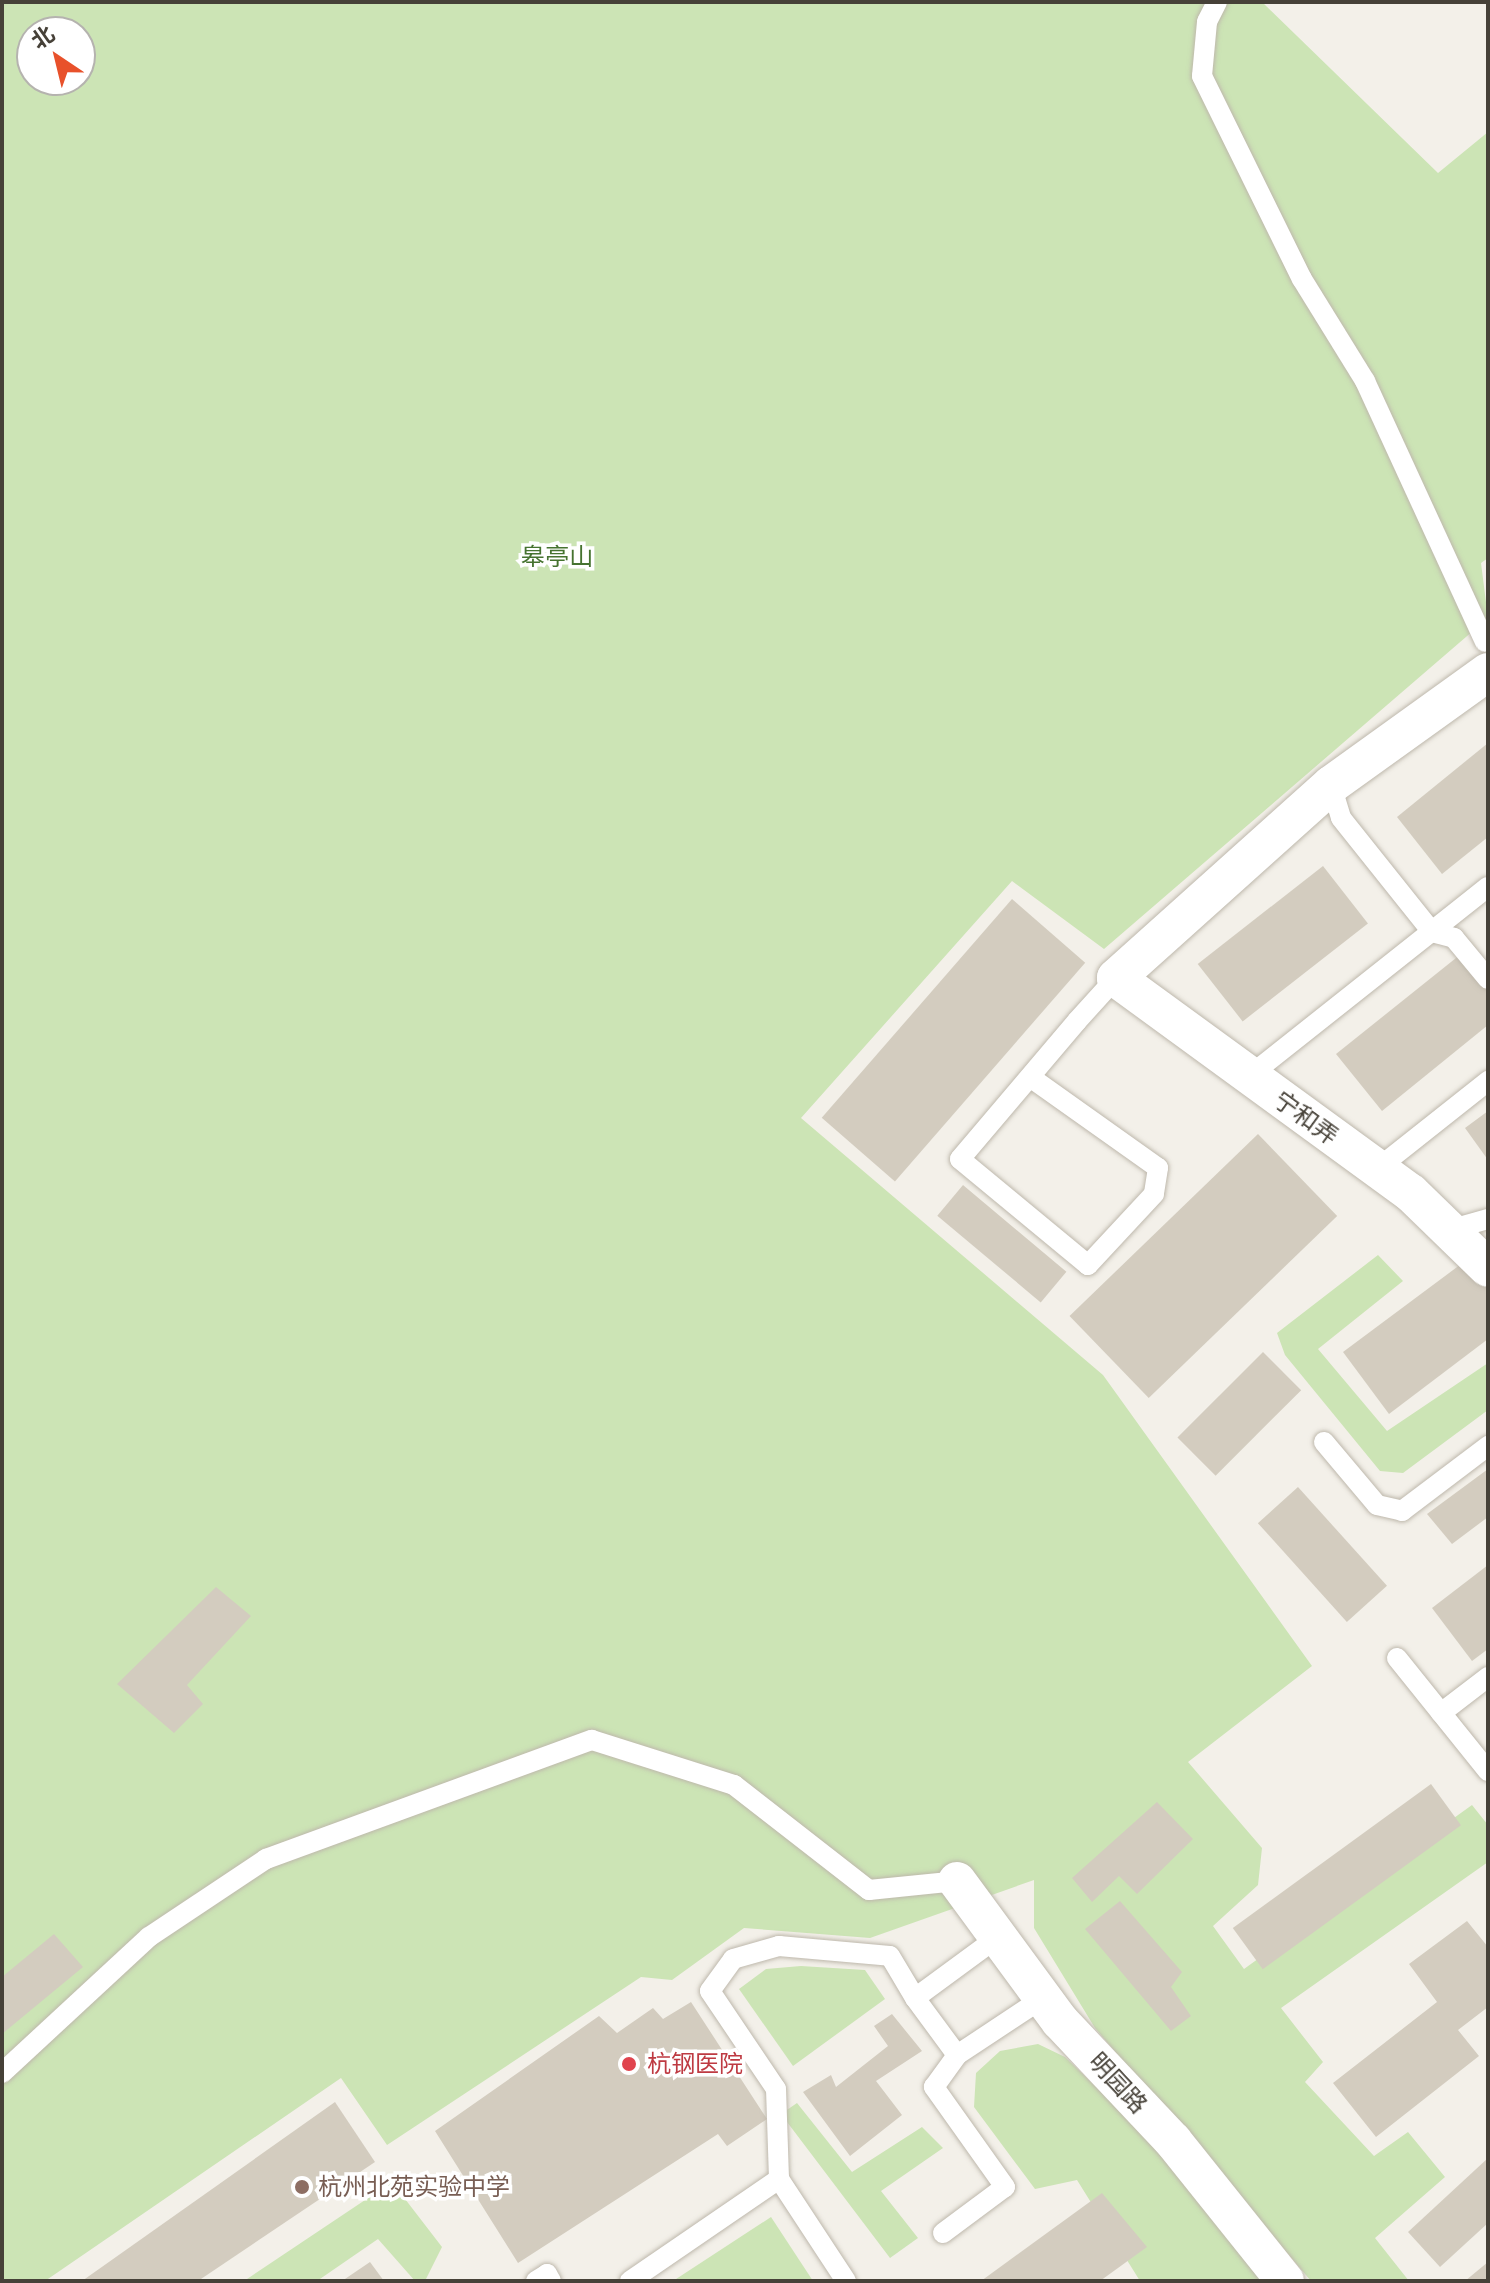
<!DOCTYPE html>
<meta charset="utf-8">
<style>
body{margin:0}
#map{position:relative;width:1490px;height:2283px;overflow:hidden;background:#f3f0e9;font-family:Helvetica,"Noto Sans SC",sans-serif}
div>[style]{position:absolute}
.green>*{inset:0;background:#cce4b5}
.building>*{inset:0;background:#d3ccbf;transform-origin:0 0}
.roads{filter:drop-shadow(0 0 2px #beb8ac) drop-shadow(0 0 2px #beb8ac)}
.lane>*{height:20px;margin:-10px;padding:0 10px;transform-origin:10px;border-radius:10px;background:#fff}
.street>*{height:38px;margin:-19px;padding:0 19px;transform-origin:19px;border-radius:19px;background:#fff}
.dots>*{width:22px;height:22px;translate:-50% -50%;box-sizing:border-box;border:4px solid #fff;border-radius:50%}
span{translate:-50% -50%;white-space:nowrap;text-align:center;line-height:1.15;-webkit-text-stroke:7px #fff;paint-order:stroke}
.park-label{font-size:24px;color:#467330}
.street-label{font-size:24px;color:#464138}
.health-label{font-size:24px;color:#be3a42}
.left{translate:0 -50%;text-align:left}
.education-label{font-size:24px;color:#785e54}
.frame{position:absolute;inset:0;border:4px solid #464138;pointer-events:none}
.north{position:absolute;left:16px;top:16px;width:80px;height:80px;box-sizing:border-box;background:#fff;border:2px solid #b5b3af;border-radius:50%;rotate:325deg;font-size:22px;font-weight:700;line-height:32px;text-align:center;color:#464138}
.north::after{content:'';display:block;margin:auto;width:28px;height:36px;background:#e8512b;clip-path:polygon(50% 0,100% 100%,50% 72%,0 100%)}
</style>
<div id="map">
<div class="green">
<div style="clip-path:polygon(evenodd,2px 2px,1262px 2px,1438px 173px,1488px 132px,1488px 558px,1481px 563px,1488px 618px,1104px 949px,1012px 881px,801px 1118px,1103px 1375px,1312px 1666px,1188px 1762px,1262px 1848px,1258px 1885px,1213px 1926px,1244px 1969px,1472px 1805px,1488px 1825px,1488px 1862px,1281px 2008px,1323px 2062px,1305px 2082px,1374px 2156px,1408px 2132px,1445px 2177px,1375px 2238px,1409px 2281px,1311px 2281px,1095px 2028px,1034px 1928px,1034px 1880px,870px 1938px,744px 1928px,672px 1980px,641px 1977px,387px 2145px,341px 2078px,45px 2281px,2px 2281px,2px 2px,32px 32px,80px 32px,80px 80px,32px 80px,32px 32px)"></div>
<div style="clip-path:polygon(1378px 1255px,1403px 1281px,1318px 1349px,1387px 1431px,1488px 1363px,1488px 1410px,1403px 1473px,1380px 1471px,1285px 1355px,1277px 1333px)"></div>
<div style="clip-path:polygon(801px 1966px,865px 1970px,885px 1999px,793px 2066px,739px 1989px,766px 1969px)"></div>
<div style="clip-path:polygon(1038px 2044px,1065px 2057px,1158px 2147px,1263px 2281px,1140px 2281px,1077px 2180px,1035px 2189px,974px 2107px,976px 2073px,1000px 2051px)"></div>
<div style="clip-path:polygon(797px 2103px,852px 2172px,922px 2127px,943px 2148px,881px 2191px,918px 2238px,890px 2258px,781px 2114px)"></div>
<div style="clip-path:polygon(392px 2182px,442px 2247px,425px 2281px,415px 2281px,378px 2239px,317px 2281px,244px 2281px)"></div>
<div style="clip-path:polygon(771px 2217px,813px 2281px,673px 2281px)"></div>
</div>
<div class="building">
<div style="clip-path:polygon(1488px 743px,1488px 837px,1442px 874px,1397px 817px)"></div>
<div style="left:1323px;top:866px;width:73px;height:159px;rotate:52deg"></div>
<div style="left:1012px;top:899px;width:97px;height:290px;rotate:41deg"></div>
<div style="clip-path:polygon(1461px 954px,1488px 988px,1488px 1025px,1382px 1111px,1336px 1054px)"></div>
<div style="clip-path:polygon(1488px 1111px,1488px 1160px,1465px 1128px)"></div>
<div style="left:1258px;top:1134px;width:114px;height:262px;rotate:46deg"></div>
<div style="left:963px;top:1185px;width:135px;height:40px;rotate:40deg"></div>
<div style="clip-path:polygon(1488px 1244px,1488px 1339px,1389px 1414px,1343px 1352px)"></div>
<div style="left:1263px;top:1352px;width:54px;height:121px;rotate:45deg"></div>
<div style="clip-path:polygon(1488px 1469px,1488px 1517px,1452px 1544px,1427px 1514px)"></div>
<div style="left:1298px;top:1487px;width:133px;height:54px;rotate:48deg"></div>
<div style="clip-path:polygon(1488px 1565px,1488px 1649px,1472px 1661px,1432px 1608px)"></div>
<div style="clip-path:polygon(216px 1587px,251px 1616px,187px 1685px,203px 1704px,174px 1733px,117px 1684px)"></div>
<div style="left:1431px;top:1784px;width:51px;height:245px;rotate:54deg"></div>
<div style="clip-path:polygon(1157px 1802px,1193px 1839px,1137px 1894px,1119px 1876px,1092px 1902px,1072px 1878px)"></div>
<div style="clip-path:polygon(1120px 1901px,1182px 1972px,1171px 1987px,1191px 2016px,1171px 2031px,1085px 1929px)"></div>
<div style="clip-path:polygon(1467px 1921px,1488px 1947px,1488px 2007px,1458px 2030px,1479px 2056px,1376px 2137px,1333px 2083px,1437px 2002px,1409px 1964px)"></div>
<div style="clip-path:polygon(54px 1934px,83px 1967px,2px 2034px,2px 1977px)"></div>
<div style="clip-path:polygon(691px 2002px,767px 2119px,727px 2146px,718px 2134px,518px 2263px,435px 2131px,599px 2016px,617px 2033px,653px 2008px,663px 2019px)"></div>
<div style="clip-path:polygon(892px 2014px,922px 2051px,876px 2081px,902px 2115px,850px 2156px,803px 2092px,831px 2075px,836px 2087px,888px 2046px,874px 2026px)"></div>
<div style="clip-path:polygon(335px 2102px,375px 2162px,198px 2281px,82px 2281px)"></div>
<div style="clip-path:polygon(1488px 2158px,1488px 2223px,1440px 2267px,1408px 2232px)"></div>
<div style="clip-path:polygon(1102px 2193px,1147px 2247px,1100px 2281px,981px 2281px)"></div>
<div style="clip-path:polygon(370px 2262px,384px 2281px,342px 2281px)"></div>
<div style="clip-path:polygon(1488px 2262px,1488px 2281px,1465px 2281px)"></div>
</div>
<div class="roads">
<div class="lane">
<div style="left:1217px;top:2px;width:22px;rotate:117deg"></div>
<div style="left:1207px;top:22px;width:54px;rotate:95.3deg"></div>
<div style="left:1202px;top:76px;width:226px;rotate:63.8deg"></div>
<div style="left:1302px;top:279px;width:120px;rotate:58.3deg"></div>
<div style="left:1365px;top:381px;width:287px;rotate:65.3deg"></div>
<div style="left:1331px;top:785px;width:34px;rotate:73deg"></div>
<div style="left:1341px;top:818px;width:146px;rotate:51.4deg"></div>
<div style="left:1432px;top:932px;width:23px;rotate:15deg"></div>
<div style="left:1454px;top:938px;width:53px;rotate:50.3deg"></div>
<div style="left:1030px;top:1077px;width:157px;rotate:35.4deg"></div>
<div style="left:1158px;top:1168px;width:26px;rotate:99deg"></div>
<div style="left:1154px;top:1194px;width:97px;rotate:132.9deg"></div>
<div style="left:1088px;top:1265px;width:166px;rotate:-140.4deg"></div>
<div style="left:960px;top:1159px;width:181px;rotate:-49.7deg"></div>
<div style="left:1077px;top:1021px;width:58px;rotate:-47.8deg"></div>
<div style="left:1248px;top:1077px;width:306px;rotate:-38.4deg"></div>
<div style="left:1377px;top:1169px;width:142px;rotate:-38.4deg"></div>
<div style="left:1449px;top:1230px;width:41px;rotate:-15.8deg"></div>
<div style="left:1324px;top:1442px;width:82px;rotate:49.9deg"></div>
<div style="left:1377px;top:1505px;width:26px;rotate:13deg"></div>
<div style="left:1402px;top:1511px;width:108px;rotate:-37.1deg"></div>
<div style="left:1397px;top:1658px;width:145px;rotate:51.2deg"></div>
<div style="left:1441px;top:1713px;width:59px;rotate:-37.5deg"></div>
<div style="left:957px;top:2055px;width:71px;rotate:-126.4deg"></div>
<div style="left:915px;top:1998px;width:103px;rotate:-36.3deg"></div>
<div style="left:2px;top:2073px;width:200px;rotate:-42.8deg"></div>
<div style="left:149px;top:1937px;width:141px;rotate:-33.7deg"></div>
<div style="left:266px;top:1859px;width:347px;rotate:-20.1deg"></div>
<div style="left:592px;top:1740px;width:149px;rotate:17.6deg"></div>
<div style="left:734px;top:1785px;width:171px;rotate:37.9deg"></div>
<div style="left:869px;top:1890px;width:88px;rotate:-5.8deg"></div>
<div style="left:779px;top:2179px;width:90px;rotate:-91.9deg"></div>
<div style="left:776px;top:2089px;width:118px;rotate:-124deg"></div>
<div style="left:710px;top:1991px;width:39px;rotate:-54deg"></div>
<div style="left:733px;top:1959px;width:48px;rotate:-15.8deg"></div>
<div style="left:779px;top:1946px;width:111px;rotate:5.1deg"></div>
<div style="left:890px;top:1956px;width:49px;rotate:59.2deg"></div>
<div style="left:943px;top:2233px;width:77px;rotate:-36.6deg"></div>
<div style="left:1005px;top:2187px;width:123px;rotate:-125.4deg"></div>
<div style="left:934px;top:2087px;width:39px;rotate:-54deg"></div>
<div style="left:957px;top:2055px;width:103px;rotate:-33.5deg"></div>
<div style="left:536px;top:2281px;width:13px;rotate:-32deg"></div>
<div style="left:547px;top:2274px;width:8px;rotate:60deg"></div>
<div style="left:630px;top:2281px;width:181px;rotate:-34.4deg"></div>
<div style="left:779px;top:2179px;width:122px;rotate:56.7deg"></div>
</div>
<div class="street">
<div style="left:1488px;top:672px;width:193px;rotate:144.3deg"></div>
<div style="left:1331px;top:785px;width:289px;rotate:138.1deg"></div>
<div style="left:1116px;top:978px;width:365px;rotate:36.1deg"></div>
<div style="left:1411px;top:1193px;width:107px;rotate:44.2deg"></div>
<div style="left:957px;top:1881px;width:174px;rotate:53.7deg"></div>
<div style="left:1060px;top:2021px;width:165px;rotate:46.7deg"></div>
<div style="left:1173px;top:2141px;width:179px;rotate:51.3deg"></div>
</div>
</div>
<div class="dots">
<div style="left:629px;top:2064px;background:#e0444e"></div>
<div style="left:302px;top:2187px;background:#8d6e63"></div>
</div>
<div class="park-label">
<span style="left:557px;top:557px">皋亭山</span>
</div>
<div class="street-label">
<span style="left:1306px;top:1118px;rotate:36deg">宁和弄</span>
<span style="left:1118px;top:2083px;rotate:47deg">明园路</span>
</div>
<div class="health-label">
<span class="left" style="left:647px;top:2064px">杭钢医院</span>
</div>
<div class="education-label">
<span class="left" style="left:318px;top:2187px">杭州北苑实验中学</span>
</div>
<div class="frame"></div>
<div class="north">北</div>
</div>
